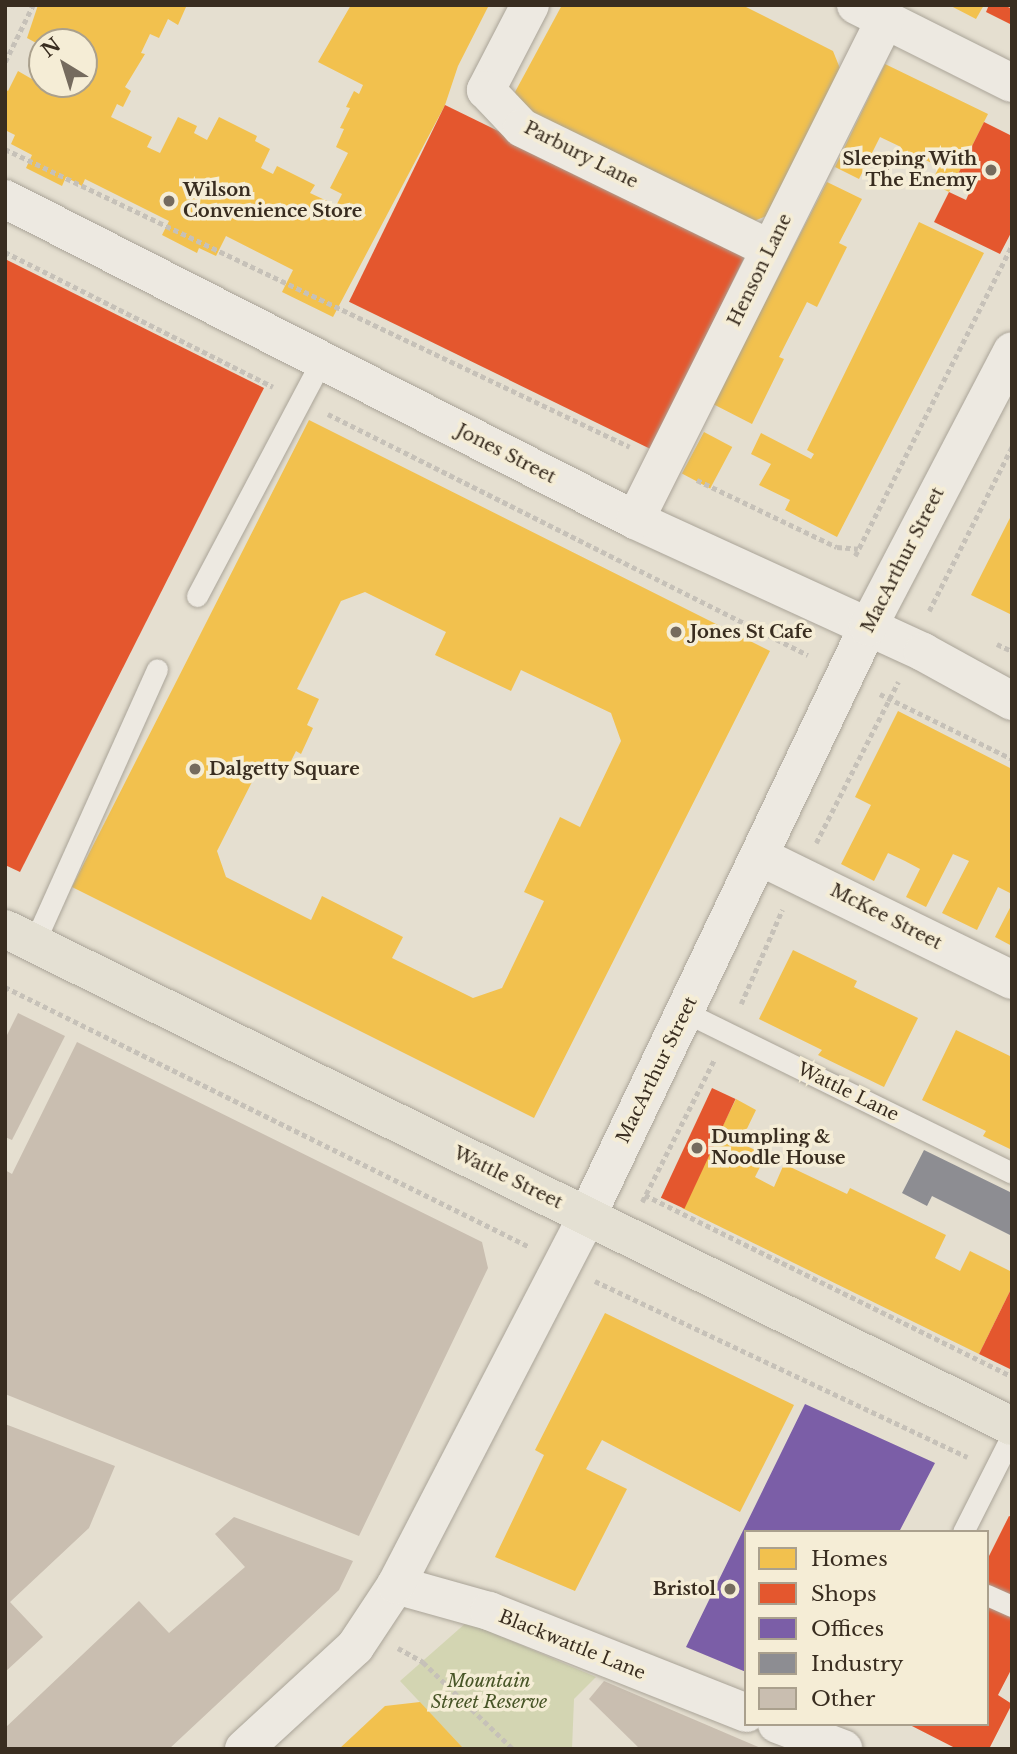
<!DOCTYPE html>
<style>
body{margin:0}
#map{position:relative;width:1017px;height:1754px;overflow:hidden;background:#e5dfd0;font-family:"Libre Baskerville",serif}
div>[style]{position:absolute}
.green>*{inset:0;background:#d3d5b2}
.homes>*{inset:0;background:#f2c14e;transform-origin:0 0}
.shops>*{inset:0;background:#e4572e;transform-origin:0 0}
.offices>*{inset:0;background:#7b5ea7}
.industry>*{inset:0;background:#8d8d92}
.building>*{inset:0;background:#c9beb0}
.path>*{height:4.5px;margin-top:-2.25px;transform-origin:0;background:repeating-linear-gradient(90deg,#c6c1b8 0 5px,transparent 0 8.5px)}
.roads{filter:drop-shadow(0 0 2px #aaa498) drop-shadow(0 0 2px #aaa498)}
.service>*{height:21px;margin:-10.5px;padding:0 10.5px;transform-origin:10.5px;border-radius:10.5px;background:#ede9e1}
.minor>*{height:38px;margin:-19px;padding:0 19px;transform-origin:19px;border-radius:19px;background:#ede9e1}
.primary>*{height:38px;margin:-19px;padding:0 19px;transform-origin:19px;border-radius:19px;background:#e4e0d3}
.dots>*{width:19px;height:19px;translate:-50% -50%;box-sizing:border-box;border:4px solid #f5edd6;border-radius:50%}
span{translate:-50% -50%;white-space:nowrap;text-align:center;line-height:1.15;-webkit-text-stroke:7px #f5edd6;paint-order:stroke}
.street-label{font-size:18px;color:#392d20}
.poi-label{font-size:18px;color:#392d20;font-weight:700}
.right{translate:-100% -50%;text-align:right}
.left{translate:0 -50%;text-align:left}
.park-label{font-size:18px;color:#485527;font-style:italic}
.frame{position:absolute;inset:0;border:7px solid #392d20;pointer-events:none}
.legend{position:absolute;left:744px;top:1530px;width:245px;height:196px;box-sizing:border-box;background:#f5edd6;border:2px solid #aaa08d;margin:0;padding:9px 12px;list-style:none;font-size:21px;color:#392d20}
.legend li{display:flex;align-items:center;gap:14px;height:35px}
.legend b{width:35px;border:2px solid #aaa08d}
.north{position:absolute;left:28px;top:28px;width:70px;height:70px;box-sizing:border-box;background:#f5edd6;border:2px solid #aaa08d;border-radius:50%;rotate:322deg;font-size:19px;font-weight:700;line-height:28px;text-align:center;color:#392d20}
.north::after{content:'';display:block;margin:auto;width:24px;height:32px;background:#756b5e;clip-path:polygon(50% 0,100% 100%,50% 72%,0 100%)}
</style>
<div id="map">
<div class="green">
<div style="clip-path:polygon(467px 1622px,596px 1677px,574px 1699px,572px 1749px,464px 1749px,400px 1681px)"></div>
</div>
<div class="homes">
<div style="clip-path:polygon(38px 5px,186px 7px,178px 25px,168px 19px,159px 38px,150px 34px,141px 53px,145px 54px,125px 87px,131px 91px,123px 107px,117px 104px,111px 117px,152px 137px,147px 147px,160px 153px,178px 117px,197px 126px,194px 133px,207px 140px,219px 117px,257px 136px,255px 141px,270px 149px,261px 168px,273px 174px,277px 166px,315px 185px,310px 193px,327px 201px,321px 213px,330px 218px,342px 194px,330px 188px,348px 153px,336px 147px,344px 129px,340px 128px,350px 108px,346px 107px,354px 91px,359px 94px,363px 85px,318px 62px,351px 5px,489px 5px,458px 66px,445px 105px,333px 317px,282px 292px,293px 270px,226px 236px,216px 256px,199px 248px,197px 253px,162px 235px,169px 221px,85px 179px,82px 186px,66px 177px,62px 186px,26px 168px,32px 155px,11px 144px,15px 135px,5px 130px,5px 89px,8px 91px,18px 71px,37px 82px,42px 72px,42px 84px,84px 84px,84px 42px,42px 42px,42px 46px,27px 38px)"></div>
<div style="clip-path:polygon(562px 5px,742px 5px,833px 51px,841px 71px,769px 215px,749px 223px,521px 110px,515px 92px)"></div>
<div style="clip-path:polygon(949px 5px,984px 5px,976px 19px)"></div>
<div style="clip-path:polygon(885px 64px,988px 114px,949px 192px,931px 183px,939px 167px,920px 157px,914px 168px,895px 159px,901px 147px,880px 137px,859px 179px,835px 167px)"></div>
<div style="clip-path:polygon(827px 182px,862px 199px,839px 243px,847px 247px,817px 307px,807px 302px,779px 357px,784px 359px,752px 424px,713px 404px)"></div>
<div style="clip-path:polygon(919px 222px,984px 253px,837px 537px,785px 510px,790px 500px,759px 485px,771px 464px,751px 454px,761px 433px,811px 459px,814px 454px,807px 450px)"></div>
<div style="clip-path:polygon(evenodd,309px 420px,770px 651px,534px 1118px,72px 887px,309px 420px,365px 592px,446px 632px,435px 655px,511px 691px,521px 670px,611px 713px,621px 741px,580px 827px,560px 817px,524px 892px,544px 901px,502px 988px,473px 998px,392px 958px,403px 937px,322px 896px,311px 920px,226px 877px,217px 851px,261px 764px,284px 775px,296px 751px,301px 754px,313px 728px,307px 725px,319px 699px,297px 689px,341px 601px,365px 592px)"></div>
<div style="left:704px;top:432px;width:32px;height:47px;rotate:28deg"></div>
<div style="clip-path:polygon(1012px 514px,1012px 615px,971px 595px)"></div>
<div style="clip-path:polygon(898px 711px,1012px 769px,1012px 894px,998px 887px,977px 930px,942px 913px,969px 861px,953px 854px,926px 907px,906px 897px,920px 869px,905px 861px,888px 853px,874px 881px,841px 864px,871px 805px,855px 797px)"></div>
<div style="clip-path:polygon(1012px 904px,1012px 946px,995px 937px)"></div>
<div style="clip-path:polygon(793px 950px,857px 981px,854px 987px,918px 1018px,884px 1087px,818px 1055px,822px 1050px,759px 1019px)"></div>
<div style="clip-path:polygon(956px 1030px,1012px 1057px,1012px 1150px,983px 1136px,986px 1131px,922px 1100px)"></div>
<div style="clip-path:polygon(736px 1099px,756px 1110px,740px 1143px,766px 1155px,755px 1177px,774px 1187px,784px 1164px,847px 1194px,850px 1188px,946px 1235px,935px 1258px,960px 1271px,970px 1251px,1012px 1272px,1012px 1287px,979px 1354px,682px 1208px)"></div>
<div style="clip-path:polygon(605px 1313px,794px 1405px,740px 1512px,602px 1440px,586px 1469px,627px 1489px,575px 1591px,495px 1557px,544px 1455px,535px 1450px)"></div>
<div style="clip-path:polygon(420px 1702px,464px 1749px,339px 1749px,385px 1706px)"></div>
</div>
<div class="shops">
<div style="clip-path:polygon(989px 5px,1004px 5px,1012px 9px,1012px 25px,986px 12px)"></div>
<div style="left:445px;top:105px;width:336px;height:219px;rotate:26deg"></div>
<div style="clip-path:polygon(984px 122px,1012px 136px,1012px 231px,1000px 254px,934px 222px,949px 192px,966px 200px,973px 184px,957px 176px)"></div>
<div style="clip-path:polygon(5px 259px,264px 388px,20px 872px,5px 865px)"></div>
<div style="left:712px;top:1088px;width:26px;height:121px;rotate:25deg"></div>
<div style="clip-path:polygon(1012px 1287px,1012px 1370px,979px 1354px)"></div>
<div style="clip-path:polygon(1009px 1516px,1012px 1517px,1012px 1668px,998px 1695px,1012px 1704px,989px 1749px,957px 1749px,908px 1724px,987px 1724px,987px 1560px)"></div>
</div>
<div class="offices">
<div style="clip-path:polygon(805px 1404px,935px 1463px,899px 1532px,746px 1532px,746px 1672px,686px 1647px)"></div>
</div>
<div class="industry">
<div style="clip-path:polygon(924px 1150px,1012px 1193px,1012px 1236px,932px 1196px,927px 1206px,902px 1193px)"></div>
</div>
<div class="building">
<div style="clip-path:polygon(18px 1013px,65px 1036px,12px 1140px,5px 1137px,5px 1039px)"></div>
<div style="clip-path:polygon(77px 1042px,482px 1242px,488px 1268px,359px 1536px,5px 1394px,5px 1170px,12px 1174px)"></div>
<div style="clip-path:polygon(5px 1424px,115px 1466px,89px 1528px,10px 1602px,43px 1637px,5px 1672px)"></div>
<div style="clip-path:polygon(234px 1517px,353px 1561px,339px 1590px,169px 1749px,5px 1749px,5px 1728px,139px 1601px,169px 1633px,245px 1567px,215px 1534px)"></div>
<div style="clip-path:polygon(604px 1681px,763px 1749px,640px 1749px,589px 1699px)"></div>
</div>
<div class="path">
<div style="left:5px;top:62px;width:64px;rotate:-63.8deg"></div>
<div style="left:5px;top:149px;width:692px;rotate:25.49deg"></div>
<div style="left:5px;top:252px;width:300px;rotate:26.7deg"></div>
<div style="left:328px;top:414px;width:537px;rotate:26.66deg"></div>
<div style="left:697px;top:480px;width:155px;rotate:25.6deg"></div>
<div style="left:837px;top:547px;width:21px;rotate:5deg"></div>
<div style="left:855px;top:556px;width:348px;rotate:-63.2deg"></div>
<div style="left:929px;top:611px;width:184px;rotate:-63.2deg"></div>
<div style="left:997px;top:644px;width:17px;rotate:25deg"></div>
<div style="left:880px;top:694px;width:147px;rotate:26.2deg"></div>
<div style="left:816px;top:843px;width:181px;rotate:-63deg"></div>
<div style="left:5px;top:987px;width:584px;rotate:26.35deg"></div>
<div style="left:741px;top:1004px;width:103px;rotate:-66.4deg"></div>
<div style="left:645px;top:1195px;width:409px;rotate:26.3deg"></div>
<div style="left:642px;top:1202px;width:159px;rotate:-63.1deg"></div>
<div style="left:595px;top:1281px;width:412px;rotate:25.3deg"></div>
<div style="left:398px;top:1648px;width:29px;rotate:29deg"></div>
<div style="left:423px;top:1662px;width:125px;rotate:44deg"></div>
</div>
<div class="roads">
<div class="service">
<div style="left:197px;top:596px;width:267px;rotate:-62.1deg"></div>
<div style="left:34px;top:943px;width:300px;rotate:-65.8deg"></div>
<div style="left:685px;top:1012px;width:364px;rotate:26.2deg"></div>
<div style="left:963px;top:1532px;width:109px;rotate:-63.2deg"></div>
<div style="left:987px;top:1595px;width:27px;rotate:24deg"></div>
</div>
<div class="minor">
<div style="left:530px;top:5px;width:96px;rotate:117.4deg"></div>
<div style="left:486px;top:90px;width:52px;rotate:46.5deg"></div>
<div style="left:522px;top:128px;width:276px;rotate:26deg"></div>
<div style="left:856px;top:5px;width:174px;rotate:26.6deg"></div>
<div style="left:5px;top:199px;width:707px;rotate:27deg"></div>
<div style="left:635px;top:520px;width:317px;rotate:24.6deg"></div>
<div style="left:923px;top:652px;width:102px;rotate:28.8deg"></div>
<div style="left:635px;top:520px;width:559px;rotate:-63.43deg"></div>
<div style="left:759px;top:856px;width:282px;rotate:26.1deg"></div>
<div style="left:396px;top:1585px;width:97px;rotate:15.6deg"></div>
<div style="left:489px;top:1611px;width:277px;rotate:21.6deg"></div>
<div style="left:777px;top:1724px;width:71px;rotate:20.7deg"></div>
<div style="left:244px;top:1749px;width:151px;rotate:-42.6deg"></div>
<div style="left:355px;top:1647px;width:74px;rotate:-56.5deg"></div>
<div style="left:396px;top:1585px;width:416px;rotate:-62.6deg"></div>
<div style="left:587px;top:1216px;width:653px;rotate:-64.5deg"></div>
<div style="left:868px;top:627px;width:311px;rotate:-62.4deg"></div>
</div>
<div class="primary">
<div style="left:5px;top:929px;width:1123px;rotate:26.27deg"></div>
</div>
</div>
<div class="dots">
<div style="left:991px;top:170px;background:#756b5e"></div>
<div style="left:169px;top:201px;background:#756b5e"></div>
<div style="left:676px;top:632px;background:#756b5e"></div>
<div style="left:195px;top:769px;background:#756b5e"></div>
<div style="left:697px;top:1148px;background:#756b5e"></div>
<div style="left:730px;top:1589px;background:#756b5e"></div>
</div>
<div class="street-label">
<span style="left:581px;top:155px;rotate:27deg">Parbury Lane</span>
<span style="left:760px;top:270px;rotate:-64deg">Henson Lane</span>
<span style="left:506px;top:454px;rotate:27deg">Jones Street</span>
<span style="left:903px;top:560px;rotate:-63deg">MacArthur Street</span>
<span style="left:886px;top:917px;rotate:27deg">McKee Street</span>
<span style="left:657px;top:1070px;rotate:-64deg">MacArthur Street</span>
<span style="left:848px;top:1092px;rotate:26deg">Wattle Lane</span>
<span style="left:508px;top:1178px;rotate:26deg">Wattle Street</span>
<span style="left:572px;top:1645px;rotate:22deg">Blackwattle Lane</span>
</div>
<div class="poi-label">
<span class="right" style="left:977px;top:170px">Sleeping With<br>The Enemy</span>
<span class="left" style="left:183px;top:201px">Wilson<br>Convenience Store</span>
<span class="left" style="left:690px;top:632px">Jones St Cafe</span>
<span class="left" style="left:209px;top:769px">Dalgetty Square</span>
<span class="left" style="left:711px;top:1148px">Dumpling &amp;<br>Noodle House</span>
<span class="right" style="left:716px;top:1589px">Bristol</span>
</div>
<div class="park-label">
<span style="left:489px;top:1692px">Mountain<br>Street Reserve</span>
</div>
<div class="frame"></div>
<ul class="legend">
<li><b style="height:19px;background:#f2c14e"></b>Homes</li>
<li><b style="height:19px;background:#e4572e"></b>Shops</li>
<li><b style="height:19px;background:#7b5ea7"></b>Offices</li>
<li><b style="height:19px;background:#8d8d92"></b>Industry</li>
<li><b style="height:19px;background:#c9beb0"></b>Other</li>
</ul>
<div class="north">N</div>
</div>
